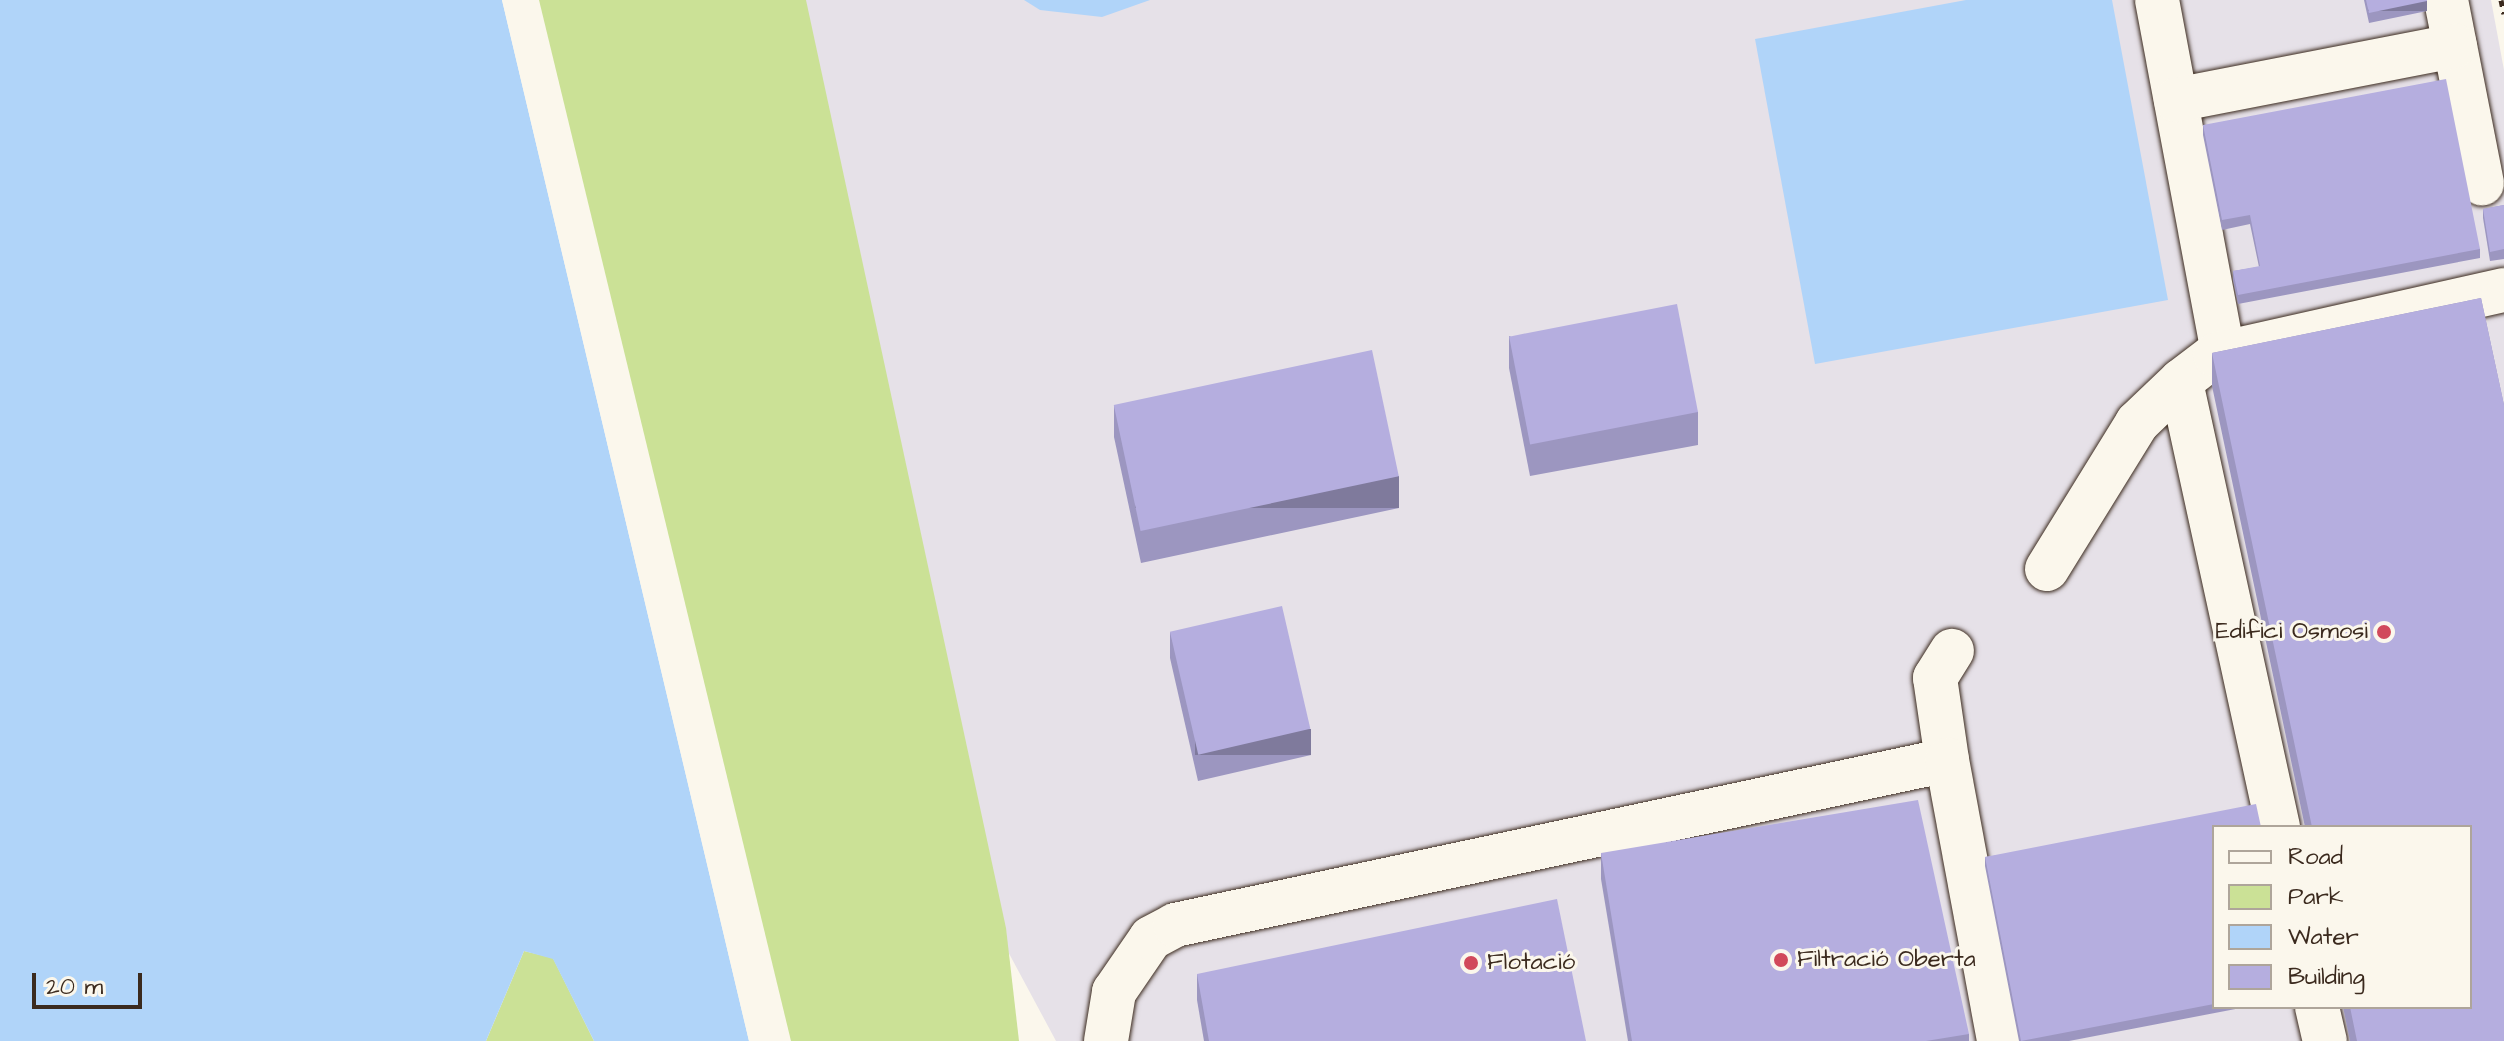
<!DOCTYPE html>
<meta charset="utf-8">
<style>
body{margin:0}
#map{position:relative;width:2504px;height:1041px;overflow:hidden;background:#fbf7ec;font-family:"Architects Daughter",sans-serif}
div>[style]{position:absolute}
.built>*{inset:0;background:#e6e1e8}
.green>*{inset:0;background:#cbe196}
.water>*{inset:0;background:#b0d4f9}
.pier>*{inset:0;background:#fbf7ec}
.path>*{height:5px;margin-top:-2.5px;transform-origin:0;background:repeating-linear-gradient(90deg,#3b2a1e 0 6px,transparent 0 12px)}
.roads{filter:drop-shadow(0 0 2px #3b2a1e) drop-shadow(0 0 2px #3b2a1e)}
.minor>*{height:44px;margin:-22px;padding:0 22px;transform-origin:22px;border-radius:22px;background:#fbf7ec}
.wall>*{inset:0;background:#9c96c0}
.shaded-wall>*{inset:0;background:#7f7a9c;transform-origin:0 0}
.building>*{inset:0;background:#b5aedf;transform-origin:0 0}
.dots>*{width:22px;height:22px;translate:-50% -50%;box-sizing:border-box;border:4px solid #fbf7ec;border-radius:50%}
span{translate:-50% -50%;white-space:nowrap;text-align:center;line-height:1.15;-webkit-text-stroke:6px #fbf7ec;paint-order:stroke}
.poi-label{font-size:24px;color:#3b2a1e}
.right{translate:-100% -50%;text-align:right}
.left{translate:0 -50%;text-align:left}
.legend{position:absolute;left:2212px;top:825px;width:260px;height:184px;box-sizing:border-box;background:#fbf7ec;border:2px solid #aea59a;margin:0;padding:10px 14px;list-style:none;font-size:24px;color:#3b2a1e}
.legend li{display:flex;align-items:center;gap:16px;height:40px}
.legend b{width:40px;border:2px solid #aea59a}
.scale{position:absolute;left:32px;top:973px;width:110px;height:36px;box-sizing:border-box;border:4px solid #3b2a1e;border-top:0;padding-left:10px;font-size:24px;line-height:28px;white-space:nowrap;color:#3b2a1e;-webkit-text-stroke:6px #fbf7ec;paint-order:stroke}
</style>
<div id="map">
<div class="built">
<div style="clip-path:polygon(evenodd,783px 0,2491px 0,2504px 70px,2504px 1041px,1056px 1041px,997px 931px,783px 0,2214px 827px,2470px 827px,2470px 1007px,2214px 1007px,2214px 827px)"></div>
</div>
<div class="green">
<div style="clip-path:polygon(539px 0,806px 0,1006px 928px,1019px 1041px,791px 1041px)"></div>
<div style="clip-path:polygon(524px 951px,553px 958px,594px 1041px,486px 1041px)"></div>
</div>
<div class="water">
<div style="clip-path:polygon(0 0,502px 0,749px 1041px,594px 1041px,553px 959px,524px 951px,486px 1041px,0 1041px)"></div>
<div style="clip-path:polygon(1024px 0,1150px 0,1102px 17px,1040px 10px)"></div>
<div style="clip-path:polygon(1966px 0,2112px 0,2168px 300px,1815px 364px,1755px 39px)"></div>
</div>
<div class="pier">
<div style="clip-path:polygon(502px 0,507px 0,589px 341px,753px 1041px,749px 1041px)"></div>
</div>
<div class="path">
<div style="left:2501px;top:0;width:14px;rotate:78deg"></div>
</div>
<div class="roads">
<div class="minor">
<div style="left:2157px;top:0;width:359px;rotate:79.4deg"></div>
<div style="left:2446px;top:0;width:187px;rotate:78.9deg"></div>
<div style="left:2176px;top:100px;width:284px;rotate:-11deg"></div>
<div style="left:2047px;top:569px;width:172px;rotate:-58.3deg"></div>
<div style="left:2137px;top:423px;width:61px;rotate:-43.7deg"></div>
<div style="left:1947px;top:760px;width:83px;rotate:-98.3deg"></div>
<div style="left:1935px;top:678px;width:32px;rotate:-58deg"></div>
<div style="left:2278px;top:827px;width:456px;rotate:-102.3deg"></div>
<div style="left:2181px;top:381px;width:43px;rotate:-37.4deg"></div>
<div style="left:2215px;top:355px;width:296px;rotate:-12.7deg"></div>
<div style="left:2317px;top:1007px;width:35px;rotate:77deg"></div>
<div style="left:1106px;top:1041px;width:50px;rotate:-80.7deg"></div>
<div style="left:1114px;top:992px;width:65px;rotate:-55.6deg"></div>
<div style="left:1151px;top:938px;width:27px;rotate:-28deg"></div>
<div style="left:1175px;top:925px;width:789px;rotate:-12.06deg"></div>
<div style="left:1947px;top:760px;width:286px;rotate:79.5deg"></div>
</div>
</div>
<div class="wall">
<div style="clip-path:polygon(2364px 0,2427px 0,2427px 11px,2369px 23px)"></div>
<div style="clip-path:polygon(2203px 125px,2480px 249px,2480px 258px,2238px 304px,2233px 280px,2233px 271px,2259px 267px,2250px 224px,2222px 230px,2203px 135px)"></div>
<div style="clip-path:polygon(2504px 205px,2504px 259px,2490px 261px,2483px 218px,2483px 209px)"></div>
<div style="clip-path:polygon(2481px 298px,2504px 405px,2504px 1041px,2350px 1041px,2343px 1007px,2470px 1007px,2470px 827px,2305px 827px,2212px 386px,2212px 353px)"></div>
<div style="clip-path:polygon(1509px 336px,1698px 412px,1698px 445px,1530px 476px,1509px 368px)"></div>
<div style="clip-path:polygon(1114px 405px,1399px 508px,1141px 563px,1114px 437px)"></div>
<div style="clip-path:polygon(1170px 632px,1311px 755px,1198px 781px,1170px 658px)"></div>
<div style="clip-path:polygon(2214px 827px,2214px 1007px,2246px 1007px,2069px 1041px,2019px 1041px,1985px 866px,1985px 857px)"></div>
<div style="clip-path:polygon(1601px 853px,1969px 1034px,1969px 1041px,1628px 1041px,1601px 879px)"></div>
<div style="clip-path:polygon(1197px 974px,1586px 1041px,1204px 1041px,1197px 1000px)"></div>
</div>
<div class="shaded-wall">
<div style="left:2427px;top:1px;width:10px;height:59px;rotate:90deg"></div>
<div style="left:1399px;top:476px;width:32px;height:264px;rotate:90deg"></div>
<div style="left:1311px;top:729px;width:26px;height:116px;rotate:90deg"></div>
</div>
<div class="building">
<div style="clip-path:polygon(2366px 0,2427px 0,2427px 1px,2369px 13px)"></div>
<div style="clip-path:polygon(2446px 79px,2480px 249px,2238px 295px,2233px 271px,2260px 266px,2250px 215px,2222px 220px,2203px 125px)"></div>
<div style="clip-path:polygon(2504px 205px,2504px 249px,2490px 252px,2483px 209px)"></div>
<div style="clip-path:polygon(2481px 298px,2504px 405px,2504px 1041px,2357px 1041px,2350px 1007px,2470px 1007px,2470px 827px,2312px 827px,2212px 353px)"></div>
<div style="left:1677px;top:304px;width:110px;height:171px;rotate:79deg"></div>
<div style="left:1372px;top:350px;width:129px;height:264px;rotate:78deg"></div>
<div style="left:1282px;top:606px;width:126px;height:115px;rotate:77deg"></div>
<div style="clip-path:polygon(1918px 800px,1969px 1034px,1926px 1041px,1632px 1041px,1601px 853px)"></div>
<div style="clip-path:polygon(2256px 804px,2261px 827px,2214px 827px,2214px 1004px,2021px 1041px,1985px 857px)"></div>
<div style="clip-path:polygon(1557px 899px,1586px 1041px,1209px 1041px,1197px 974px)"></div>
</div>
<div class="dots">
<div style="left:2384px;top:632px;background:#d1495b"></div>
<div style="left:1781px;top:960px;background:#d1495b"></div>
<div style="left:1471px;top:963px;background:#d1495b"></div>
</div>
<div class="poi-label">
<span class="right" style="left:2368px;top:632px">Edifici Osmosi</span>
<span class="left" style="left:1797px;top:960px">Filtració Oberta</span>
<span class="left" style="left:1487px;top:963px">Flotació</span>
</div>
<ul class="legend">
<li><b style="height:10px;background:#fbf7ec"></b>Road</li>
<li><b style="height:22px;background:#cbe196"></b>Park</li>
<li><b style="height:22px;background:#b0d4f9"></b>Water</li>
<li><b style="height:22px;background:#b5aedf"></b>Building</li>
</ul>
<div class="scale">20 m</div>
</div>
